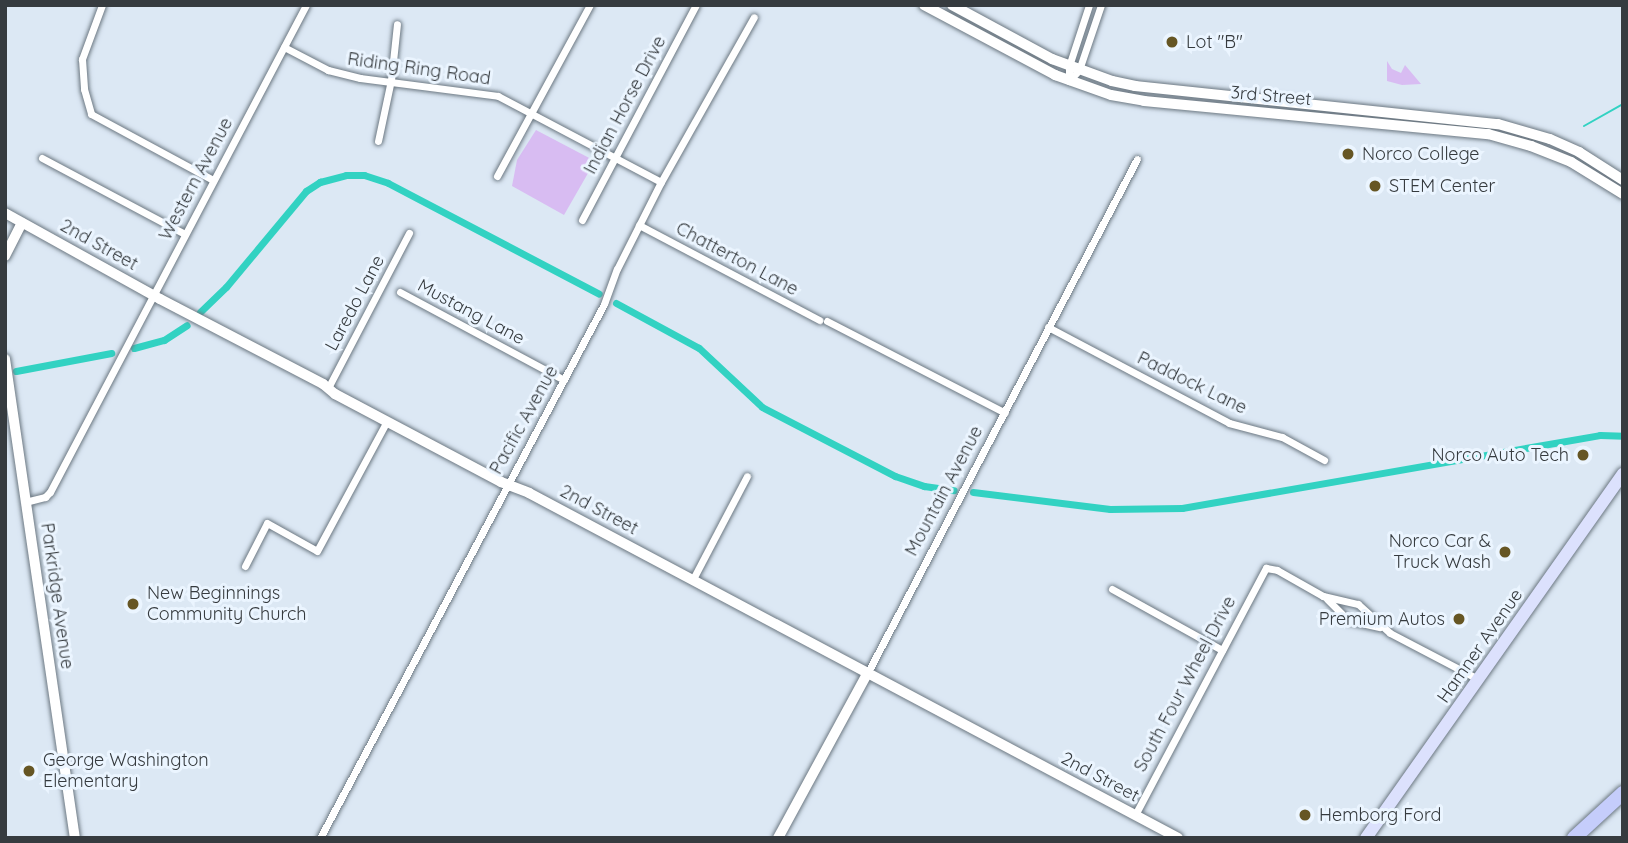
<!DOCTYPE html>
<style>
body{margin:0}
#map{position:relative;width:1628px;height:843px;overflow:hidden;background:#dce8f4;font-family:Quicksand,sans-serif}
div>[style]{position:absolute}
.green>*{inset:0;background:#d8bcf2}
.stream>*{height:2px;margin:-1px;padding:0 1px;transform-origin:1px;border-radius:1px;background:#32d2c2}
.canal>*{height:7px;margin:-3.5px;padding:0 3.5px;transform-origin:3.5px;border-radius:3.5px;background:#32d2c2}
.roads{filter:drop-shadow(0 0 2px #6c7882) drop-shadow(0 0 2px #6c7882)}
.street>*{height:7px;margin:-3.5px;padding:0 3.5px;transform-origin:3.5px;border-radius:3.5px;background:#fff}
.secondary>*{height:10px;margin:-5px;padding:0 5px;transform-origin:5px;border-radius:5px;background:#fff}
.primary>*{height:12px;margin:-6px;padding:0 6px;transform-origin:6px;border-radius:6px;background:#dce1fd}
.highway>*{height:14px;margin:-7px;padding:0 7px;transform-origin:7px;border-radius:7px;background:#c5cdfb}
.dots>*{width:19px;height:19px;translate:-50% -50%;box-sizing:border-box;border:4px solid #ebf5ff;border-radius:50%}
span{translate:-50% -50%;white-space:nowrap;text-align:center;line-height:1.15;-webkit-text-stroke:6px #ebf5ff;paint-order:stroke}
.poi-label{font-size:18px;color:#363b3f}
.left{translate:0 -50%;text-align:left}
.right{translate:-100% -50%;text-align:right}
.street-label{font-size:18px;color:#363b3f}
.frame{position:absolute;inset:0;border:7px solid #363b3f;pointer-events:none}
</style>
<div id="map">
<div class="green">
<div style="clip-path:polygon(1387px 61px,1392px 69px,1401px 73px,1405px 65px,1421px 84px,1402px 85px,1387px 81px)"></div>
<div style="clip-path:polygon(536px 130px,595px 161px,564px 215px,512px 186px,517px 160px)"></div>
</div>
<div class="stream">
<div style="left:1584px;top:126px;width:45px;rotate:-29.4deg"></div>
</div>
<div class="canal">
<div style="left:616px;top:303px;width:94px;rotate:28.5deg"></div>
<div style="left:699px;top:348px;width:86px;rotate:43.1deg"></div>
<div style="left:762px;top:407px;width:150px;rotate:27.4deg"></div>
<div style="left:895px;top:476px;width:31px;rotate:19deg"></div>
<div style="left:924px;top:486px;width:30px;rotate:8deg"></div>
<div style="left:200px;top:312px;width:36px;rotate:-44deg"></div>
<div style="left:226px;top:287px;width:125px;rotate:-50.2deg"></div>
<div style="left:306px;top:191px;width:17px;rotate:-33deg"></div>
<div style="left:320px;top:182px;width:27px;rotate:-15deg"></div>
<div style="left:346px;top:175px;width:18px"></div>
<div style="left:364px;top:175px;width:25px;rotate:18deg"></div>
<div style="left:388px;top:183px;width:238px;rotate:27.7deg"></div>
<div style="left:134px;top:348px;width:31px;rotate:-15deg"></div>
<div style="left:164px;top:340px;width:27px;rotate:-33deg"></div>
<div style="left:16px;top:371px;width:97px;rotate:-10.7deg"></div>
<div style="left:973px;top:492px;width:138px;rotate:7.1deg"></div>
<div style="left:1110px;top:509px;width:72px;rotate:-0.8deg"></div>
<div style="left:1182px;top:508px;width:424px;rotate:-9.9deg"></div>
<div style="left:1600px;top:435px;width:23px;rotate:2deg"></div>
</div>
<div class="roads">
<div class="street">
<div style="left:102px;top:5px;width:58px;rotate:110.3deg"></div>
<div style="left:82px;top:59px;width:30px;rotate:86deg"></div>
<div style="left:84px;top:89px;width:26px;rotate:74deg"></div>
<div style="left:91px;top:114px;width:139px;rotate:28.4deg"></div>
<div style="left:284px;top:47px;width:50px;rotate:27.6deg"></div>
<div style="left:328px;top:70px;width:33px;rotate:14deg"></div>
<div style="left:360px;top:78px;width:139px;rotate:7.4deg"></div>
<div style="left:498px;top:96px;width:184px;rotate:27.8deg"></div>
<div style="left:1069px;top:81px;width:15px;rotate:-48deg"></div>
<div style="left:1079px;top:70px;width:69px;rotate:-71.3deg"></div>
<div style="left:1069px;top:81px;width:15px;rotate:-90deg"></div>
<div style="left:1069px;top:66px;width:64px;rotate:-71.8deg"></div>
<div style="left:378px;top:141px;width:62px;rotate:-78deg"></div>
<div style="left:391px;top:80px;width:56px;rotate:-83.9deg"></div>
<div style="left:42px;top:158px;width:162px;rotate:28deg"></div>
<div style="left:497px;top:176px;width:195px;rotate:-61.5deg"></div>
<div style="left:582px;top:220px;width:243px;rotate:-62.1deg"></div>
<div style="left:639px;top:225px;width:204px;rotate:27.8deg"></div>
<div style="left:400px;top:292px;width:186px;rotate:28.2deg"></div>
<div style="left:827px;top:321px;width:200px;rotate:27.3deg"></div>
<div style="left:1048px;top:327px;width:205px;rotate:27.9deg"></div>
<div style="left:1229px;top:423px;width:55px;rotate:14.8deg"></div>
<div style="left:1282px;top:437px;width:48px;rotate:28.7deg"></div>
<div style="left:328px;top:388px;width:175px;rotate:-62.4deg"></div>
<div style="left:25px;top:502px;width:21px;rotate:-14deg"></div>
<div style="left:45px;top:497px;width:7px;rotate:-45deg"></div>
<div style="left:50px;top:492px;width:550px;rotate:-62.27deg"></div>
<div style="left:245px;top:566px;width:48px;rotate:-62.9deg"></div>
<div style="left:267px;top:523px;width:57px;rotate:29.2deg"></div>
<div style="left:317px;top:551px;width:148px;rotate:-61.7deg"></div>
<div style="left:693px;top:579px;width:116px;rotate:-62.3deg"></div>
<div style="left:1112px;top:589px;width:126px;rotate:29deg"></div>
<div style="left:1327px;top:599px;width:30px;rotate:45deg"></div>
<div style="left:1348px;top:620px;width:32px;rotate:13deg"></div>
<div style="left:868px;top:672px;width:579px;rotate:-62.33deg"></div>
<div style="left:1135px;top:815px;width:280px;rotate:-62.1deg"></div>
<div style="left:1266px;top:568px;width:11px;rotate:10deg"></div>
<div style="left:1277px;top:570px;width:53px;rotate:29.5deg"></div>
<div style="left:1323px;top:596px;width:36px;rotate:13deg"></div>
<div style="left:1358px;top:604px;width:43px;rotate:42.2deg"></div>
<div style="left:1390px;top:633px;width:99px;rotate:27.6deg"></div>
<div style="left:320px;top:838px;width:605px;rotate:-61.99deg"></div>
<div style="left:604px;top:304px;width:37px;rotate:-70deg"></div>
<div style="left:617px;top:269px;width:97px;rotate:-63.2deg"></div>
<div style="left:661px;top:182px;width:189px;rotate:-60.6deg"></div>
</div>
<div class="secondary">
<div style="left:924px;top:5px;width:149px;rotate:28.1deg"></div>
<div style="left:1055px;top:75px;width:59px;rotate:19.7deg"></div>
<div style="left:1111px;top:95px;width:34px;rotate:10deg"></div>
<div style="left:1144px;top:101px;width:346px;rotate:5.5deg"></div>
<div style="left:1488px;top:134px;width:45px;rotate:15.6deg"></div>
<div style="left:1531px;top:146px;width:43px;rotate:21.8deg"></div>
<div style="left:1571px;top:162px;width:61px;rotate:31.6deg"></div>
<div style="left:952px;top:5px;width:114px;rotate:28.4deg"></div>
<div style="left:1052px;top:59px;width:64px;rotate:20.1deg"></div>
<div style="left:1112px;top:81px;width:24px;rotate:12deg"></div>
<div style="left:1135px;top:86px;width:365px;rotate:6deg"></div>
<div style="left:1498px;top:124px;width:54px;rotate:16.1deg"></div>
<div style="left:1550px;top:139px;width:32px;rotate:24deg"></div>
<div style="left:1579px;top:152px;width:52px;rotate:32.5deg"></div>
<div style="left:5px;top:213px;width:177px;rotate:29deg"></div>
<div style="left:160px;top:299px;width:184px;rotate:27.5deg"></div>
<div style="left:323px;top:384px;width:16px;rotate:40deg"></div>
<div style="left:335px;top:394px;width:188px;rotate:27.9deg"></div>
<div style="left:501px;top:482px;width:30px;rotate:21deg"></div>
<div style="left:529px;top:493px;width:735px;rotate:27.99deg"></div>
<div style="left:5px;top:256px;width:37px;rotate:-63deg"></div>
<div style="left:5px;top:359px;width:484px;rotate:81.7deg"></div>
<div style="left:778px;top:838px;width:189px;rotate:-61.5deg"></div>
</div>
<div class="primary">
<div style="left:1366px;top:838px;width:446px;rotate:-54.8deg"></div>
</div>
<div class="highway">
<div style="left:1574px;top:838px;width:67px;rotate:-42.6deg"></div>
</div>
</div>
<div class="dots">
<div style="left:1172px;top:42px;background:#665624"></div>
<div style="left:1348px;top:154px;background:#665624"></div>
<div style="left:1375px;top:186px;background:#665624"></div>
<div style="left:1583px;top:455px;background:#665624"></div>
<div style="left:1505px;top:552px;background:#665624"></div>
<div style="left:133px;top:604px;background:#665624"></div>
<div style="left:1459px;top:619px;background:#665624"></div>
<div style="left:29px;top:771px;background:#665624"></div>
<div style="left:1305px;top:815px;background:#665624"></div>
</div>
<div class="poi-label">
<span class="left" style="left:1186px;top:42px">Lot "B"</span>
<span class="left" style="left:1362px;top:154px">Norco College</span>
<span class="left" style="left:1389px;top:186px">STEM Center</span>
<span class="right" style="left:1569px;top:455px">Norco Auto Tech</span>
<span class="right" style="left:1491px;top:552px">Norco Car &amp;<br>Truck Wash</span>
<span class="left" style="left:147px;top:604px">New Beginnings<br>Community Church</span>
<span class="right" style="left:1445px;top:619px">Premium Autos</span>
<span class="left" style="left:43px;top:771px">George Washington<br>Elementary</span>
<span class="left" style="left:1319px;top:815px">Hemborg Ford</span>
</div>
<div class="street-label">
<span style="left:419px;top:69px;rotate:8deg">Riding Ring Road</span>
<span style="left:1271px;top:96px;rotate:5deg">3rd Street</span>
<span style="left:625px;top:105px;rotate:-62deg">Indian Horse Drive</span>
<span style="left:196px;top:179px;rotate:-62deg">Western Avenue</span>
<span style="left:99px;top:245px;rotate:29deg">2nd Street</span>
<span style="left:737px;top:259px;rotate:28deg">Chatterton Lane</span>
<span style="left:355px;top:303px;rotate:-62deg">Laredo Lane</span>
<span style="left:471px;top:312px;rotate:28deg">Mustang Lane</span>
<span style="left:1192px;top:383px;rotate:26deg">Paddock Lane</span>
<span style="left:524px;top:420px;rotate:-61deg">Pacific Avenue</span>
<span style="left:944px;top:491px;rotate:-62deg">Mountain Avenue</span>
<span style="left:599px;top:510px;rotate:28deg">2nd Street</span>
<span style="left:57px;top:596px;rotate:82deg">Parkridge Avenue</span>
<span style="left:1480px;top:646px;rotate:-55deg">Hamner Avenue</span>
<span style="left:1185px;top:684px;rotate:-62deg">South Four Wheel Drive</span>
<span style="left:1100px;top:777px;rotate:28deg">2nd Street</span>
</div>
<div class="frame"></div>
</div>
